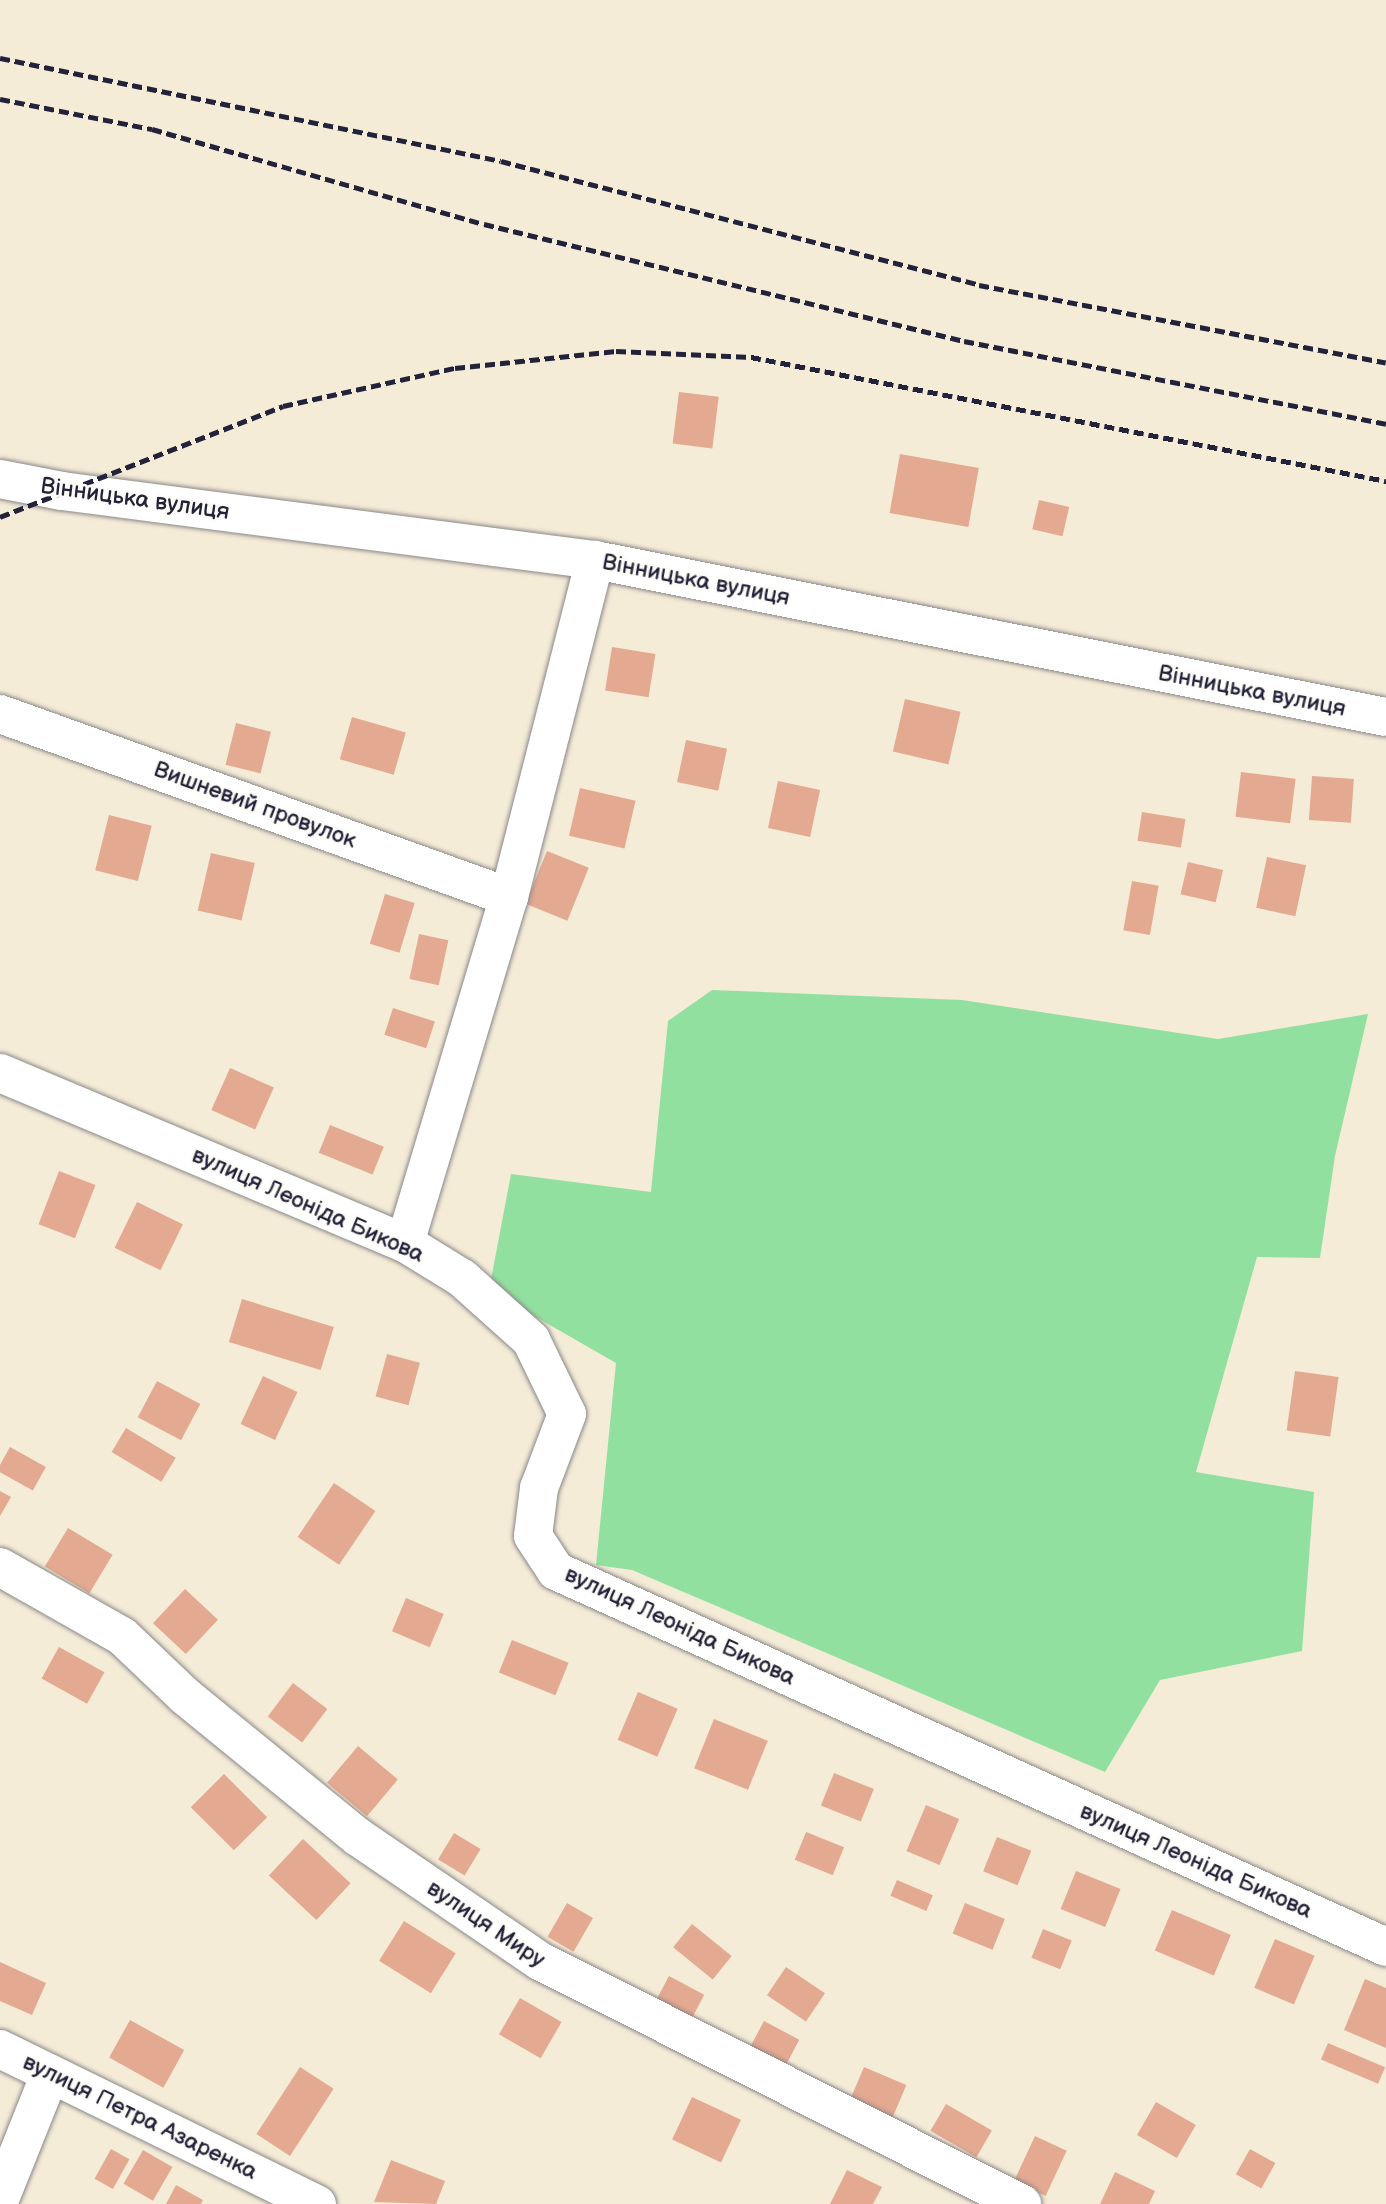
<!DOCTYPE html>
<meta charset="utf-8">
<style>
body{margin:0}
#map{position:relative;width:1386px;height:2204px;overflow:hidden;background:#f4ecd7;font-family:"Balsamiq Sans",sans-serif}
div>[style]{position:absolute}
.green>*{inset:0;background:#92e09f}
.building>*{inset:0;background:#e4a991;transform-origin:0 0}
.roads{filter:drop-shadow(0 0 2px #8b8789) drop-shadow(0 0 2px #8b8789)}
.minor>*{height:38px;margin:-19px;padding:0 19px;transform-origin:19px;border-radius:19px;background:#fff}
.rail>*{height:5px;margin-top:-2.5px;transform-origin:0;background:repeating-linear-gradient(90deg,#22223b 0 10px,transparent 0 15px)}
span{translate:-50% -50%;white-space:nowrap;text-align:center;line-height:1.15;-webkit-text-stroke:5px #fdfcf7;paint-order:stroke}
.street-label{font-size:23px;color:#22223b}
</style>
<div id="map">
<div class="green">
<div style="clip-path:polygon(712px 990px,962px 1000px,1218px 1039px,1368px 1014px,1335px 1156px,1320px 1258px,1257px 1257px,1196px 1472px,1314px 1492px,1302px 1651px,1160px 1680px,1105px 1772px,632px 1570px,596px 1565px,616px 1363px,489px 1290px,511px 1174px,651px 1192px,668px 1021px)"></div>
</div>
<div class="building">
<div style="left:679px;top:392px;width:40px;height:52px;rotate:7deg"></div>
<div style="left:900px;top:454px;width:80px;height:60px;rotate:10deg"></div>
<div style="left:1039px;top:500px;width:31px;height:30px;rotate:13deg"></div>
<div style="left:612px;top:647px;width:44px;height:44px;rotate:9deg"></div>
<div style="left:905px;top:699px;width:57px;height:54px;rotate:13deg"></div>
<div style="left:352px;top:717px;width:56px;height:44px;rotate:16deg"></div>
<div style="left:236px;top:723px;width:36px;height:43px;rotate:14deg"></div>
<div style="left:686px;top:740px;width:42px;height:43px;rotate:12deg"></div>
<div style="left:1241px;top:772px;width:55px;height:45px;rotate:7deg"></div>
<div style="left:1312px;top:776px;width:42px;height:44px;rotate:4deg"></div>
<div style="left:778px;top:781px;width:43px;height:48px;rotate:12deg"></div>
<div style="left:580px;top:788px;width:57px;height:49px;rotate:13deg"></div>
<div style="left:1142px;top:812px;width:44px;height:29px;rotate:9deg"></div>
<div style="left:109px;top:815px;width:44px;height:57px;rotate:14deg"></div>
<div style="left:547px;top:851px;width:45px;height:57px;rotate:22deg"></div>
<div style="left:211px;top:853px;width:45px;height:59px;rotate:13deg"></div>
<div style="left:1267px;top:857px;width:40px;height:52px;rotate:12deg"></div>
<div style="left:1188px;top:862px;width:36px;height:33px;rotate:13deg"></div>
<div style="left:1132px;top:881px;width:27px;height:50px;rotate:10deg"></div>
<div style="left:385px;top:894px;width:31px;height:52px;rotate:17deg"></div>
<div style="left:419px;top:934px;width:30px;height:46px;rotate:12deg"></div>
<div style="left:393px;top:1008px;width:44px;height:28px;rotate:18deg"></div>
<div style="left:230px;top:1068px;width:48px;height:46px;rotate:24deg"></div>
<div style="left:330px;top:1125px;width:58px;height:30px;rotate:22deg"></div>
<div style="left:59px;top:1171px;width:39px;height:57px;rotate:21deg"></div>
<div style="left:137px;top:1202px;width:51px;height:51px;rotate:26deg"></div>
<div style="left:242px;top:1299px;width:96px;height:45px;rotate:17deg"></div>
<div style="left:387px;top:1354px;width:34px;height:44px;rotate:15deg"></div>
<div style="left:1295px;top:1371px;width:44px;height:60px;rotate:8deg"></div>
<div style="left:263px;top:1376px;width:38px;height:53px;rotate:25deg"></div>
<div style="left:157px;top:1381px;width:49px;height:41px;rotate:28deg"></div>
<div style="left:126px;top:1428px;width:58px;height:28px;rotate:31deg"></div>
<div style="left:10px;top:1447px;width:41px;height:27px;rotate:29deg"></div>
<div style="left:334px;top:1483px;width:50px;height:65px;rotate:34deg"></div>
<div style="clip-path:polygon(0 1491px,11px 1497px,0 1516px)"></div>
<div style="left:68px;top:1528px;width:52px;height:45px;rotate:31deg"></div>
<div style="left:185px;top:1589px;width:45px;height:47px;rotate:43deg"></div>
<div style="left:406px;top:1598px;width:41px;height:36px;rotate:23deg"></div>
<div style="left:512px;top:1640px;width:61px;height:35px;rotate:22deg"></div>
<div style="left:59px;top:1647px;width:52px;height:36px;rotate:29deg"></div>
<div style="left:293px;top:1683px;width:43px;height:42px;rotate:37deg"></div>
<div style="left:638px;top:1692px;width:43px;height:52px;rotate:23deg"></div>
<div style="left:714px;top:1719px;width:58px;height:53px;rotate:22deg"></div>
<div style="left:358px;top:1746px;width:52px;height:48px;rotate:40deg"></div>
<div style="left:834px;top:1773px;width:43px;height:35px;rotate:22deg"></div>
<div style="left:224px;top:1774px;width:61px;height:47px;rotate:45deg"></div>
<div style="left:926px;top:1805px;width:36px;height:50px;rotate:23deg"></div>
<div style="left:806px;top:1832px;width:41px;height:30px;rotate:22deg"></div>
<div style="left:454px;top:1833px;width:31px;height:31px;rotate:31deg"></div>
<div style="left:997px;top:1837px;width:37px;height:37px;rotate:22deg"></div>
<div style="left:303px;top:1839px;width:65px;height:50px;rotate:43deg"></div>
<div style="left:1076px;top:1871px;width:48px;height:41px;rotate:22deg"></div>
<div style="left:897px;top:1880px;width:39px;height:17px;rotate:23deg"></div>
<div style="left:567px;top:1903px;width:30px;height:39px;rotate:30deg"></div>
<div style="left:965px;top:1903px;width:43px;height:33px;rotate:22deg"></div>
<div style="left:1172px;top:1910px;width:64px;height:44px;rotate:23deg"></div>
<div style="left:404px;top:1921px;width:61px;height:47px;rotate:32deg"></div>
<div style="left:692px;top:1924px;width:51px;height:30px;rotate:39deg"></div>
<div style="left:1043px;top:1929px;width:31px;height:31px;rotate:22deg"></div>
<div style="left:1275px;top:1939px;width:43px;height:53px;rotate:23deg"></div>
<div style="clip-path:polygon(0 1962px,46px 1983px,32px 2015px,0 2001px)"></div>
<div style="left:786px;top:1967px;width:47px;height:34px;rotate:34deg"></div>
<div style="left:669px;top:1976px;width:40px;height:37px;rotate:28deg"></div>
<div style="clip-path:polygon(1365px 1979px,1386px 1988px,1386px 2048px,1344px 2030px)"></div>
<div style="left:520px;top:1998px;width:48px;height:42px;rotate:30deg"></div>
<div style="left:130px;top:2020px;width:62px;height:43px;rotate:29deg"></div>
<div style="left:764px;top:2021px;width:40px;height:36px;rotate:28deg"></div>
<div style="left:1328px;top:2043px;width:62px;height:18px;rotate:23deg"></div>
<div style="left:300px;top:2067px;width:40px;height:80px;rotate:33deg"></div>
<div style="left:864px;top:2067px;width:46px;height:35px;rotate:23deg"></div>
<div style="left:692px;top:2097px;width:54px;height:47px;rotate:25deg"></div>
<div style="left:1156px;top:2102px;width:46px;height:38px;rotate:30deg"></div>
<div style="left:946px;top:2104px;width:53px;height:31px;rotate:30deg"></div>
<div style="left:1035px;top:2136px;width:35px;height:50px;rotate:25deg"></div>
<div style="left:111px;top:2149px;width:21px;height:34px;rotate:29deg"></div>
<div style="left:1250px;top:2149px;width:29px;height:29px;rotate:29deg"></div>
<div style="left:143px;top:2150px;width:34px;height:39px;rotate:30deg"></div>
<div style="clip-path:polygon(391px 2160px,445px 2181px,436px 2204px,374px 2202px)"></div>
<div style="clip-path:polygon(847px 2170px,882px 2187px,873px 2204px,830px 2204px)"></div>
<div style="clip-path:polygon(1115px 2172px,1155px 2191px,1149px 2204px,1100px 2204px)"></div>
<div style="clip-path:polygon(176px 2185px,203px 2200px,201px 2204px,166px 2204px)"></div>
</div>
<div class="roads">
<div class="minor">
<div style="left:0;top:479px;width:63px;rotate:11deg"></div>
<div style="left:62px;top:491px;width:537px;rotate:7.38deg"></div>
<div style="left:595px;top:560px;width:806px;rotate:11.23deg"></div>
<div style="left:0;top:714px;width:541px;rotate:19.77deg"></div>
<div style="left:0;top:1073px;width:439px;rotate:22.8deg"></div>
<div style="left:405px;top:1243px;width:67px;rotate:31.6deg"></div>
<div style="left:462px;top:1278px;width:93px;rotate:41.9deg"></div>
<div style="left:531px;top:1340px;width:82px;rotate:64.1deg"></div>
<div style="left:567px;top:1414px;width:79px;rotate:110.7deg"></div>
<div style="left:539px;top:1488px;width:48px;rotate:97.1deg"></div>
<div style="left:533px;top:1536px;width:42px;rotate:56.7deg"></div>
<div style="left:556px;top:1571px;width:911px;rotate:24.37deg"></div>
<div style="left:405px;top:1243px;width:361px;rotate:-73.3deg"></div>
<div style="left:509px;top:897px;width:348px;rotate:-75.7deg"></div>
<div style="left:0;top:1567px;width:140px;rotate:29.5deg"></div>
<div style="left:122px;top:1636px;width:87px;rotate:43.6deg"></div>
<div style="left:185px;top:1696px;width:223px;rotate:39.2deg"></div>
<div style="left:358px;top:1837px;width:220px;rotate:34.3deg"></div>
<div style="left:540px;top:1961px;width:540px;rotate:26.75deg"></div>
<div style="left:0;top:2049px;width:353px;rotate:26.1deg"></div>
<div style="left:0;top:2199px;width:135px;rotate:-68.2deg"></div>
</div>
</div>
<div class="rail">
<div style="left:0;top:58px;width:511px;rotate:11.62deg"></div>
<div style="left:501px;top:161px;width:494px;rotate:14.5deg"></div>
<div style="left:979px;top:285px;width:414px;rotate:10.8deg"></div>
<div style="left:0;top:99px;width:155px;rotate:11.2deg"></div>
<div style="left:152px;top:129px;width:345px;rotate:16deg"></div>
<div style="left:484px;top:224px;width:494px;rotate:13.7deg"></div>
<div style="left:964px;top:341px;width:430px;rotate:11.1deg"></div>
<div style="left:0;top:517px;width:304px;rotate:-21.4deg"></div>
<div style="left:283px;top:406px;width:176px;rotate:-12.5deg"></div>
<div style="left:455px;top:368px;width:162px;rotate:-6deg"></div>
<div style="left:616px;top:351px;width:135px;rotate:2.5deg"></div>
<div style="left:751px;top:357px;width:647px;rotate:11.05deg"></div>
</div>
<div class="street-label">
<span style="left:135px;top:499px;rotate:8deg">Вінницька вулиця</span>
<span style="left:696px;top:580px;rotate:11deg">Вінницька вулиця</span>
<span style="left:1252px;top:691px;rotate:11deg">Вінницька вулиця</span>
<span style="left:255px;top:805px;rotate:20deg">Вишневий провулок</span>
<span style="left:308px;top:1205px;rotate:24deg">вулиця Леоніда Бикова</span>
<span style="left:680px;top:1626px;rotate:25deg">вулиця Леоніда Бикова</span>
<span style="left:1196px;top:1861px;rotate:24deg">вулиця Леоніда Бикова</span>
<span style="left:486px;top:1924px;rotate:34deg">вулиця Миру</span>
<span style="left:140px;top:2117px;rotate:26deg">вулиця Петра Азаренка</span>
</div>
</div>
